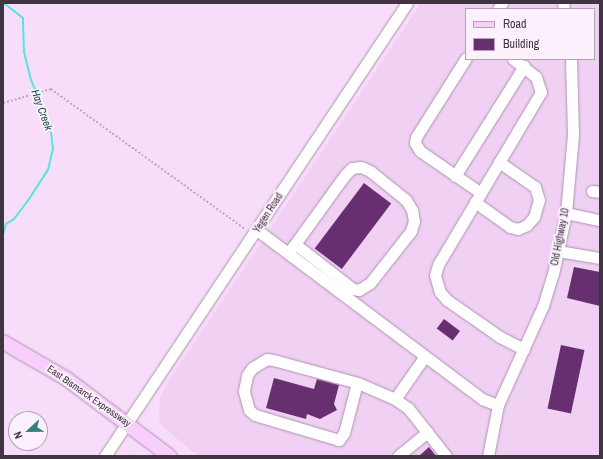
<!DOCTYPE html>
<style>
body{margin:0}
#map{position:relative;width:603px;height:459px;overflow:hidden;background:#f8ddfb;font-family:"Archivo Narrow",sans-serif}
div>[style]{position:absolute}
.built>*{inset:0;background:#f0d0f3}
.stream>*{height:2px;margin:-1px;padding:0 1px;transform-origin:1px;border-radius:1px;background:#57e4df}
.building>*{inset:0;background:#682f70;transform-origin:0 0}
.path>*{height:1.5px;margin-top:-0.75px;transform-origin:0;background:repeating-linear-gradient(90deg,#bda7bf 0 2px,transparent 0 4px)}
.roads{filter:drop-shadow(0 0 1px #ad94b0) drop-shadow(0 0 1px #ad94b0)}
.minor>*{height:11px;margin:-5.5px;padding:0 5.5px;transform-origin:5.5px;border-radius:5.5px;background:#fff}
.major>*{height:14px;margin:-7px;padding:0 7px;transform-origin:7px;border-radius:7px;background:#f7cefc}
span{translate:-50% -50%;white-space:nowrap;text-align:center;line-height:1.15;-webkit-text-stroke:4px #fbf0fc;paint-order:stroke}
.street-label{font-size:10px;color:#3f3440}
.water-label{font-size:11px;color:#0d4c4b;font-style:italic}
.frame{position:absolute;inset:0;border:4px solid #3f3440;pointer-events:none}
.legend{position:absolute;left:465px;top:8px;width:130px;height:52px;box-sizing:border-box;background:#fbf0fc;border:1px solid #b0a5b1;margin:0;padding:5px 7px;list-style:none;font-size:12px;color:#3f3440}
.legend li{display:flex;align-items:center;gap:8px;height:20px}
.legend b{width:20px;border:1px solid #b0a5b1}
.north{position:absolute;left:8px;top:411px;width:40px;height:40px;box-sizing:border-box;background:#fbf0fc;border:1px solid #b0a5b1;border-radius:50%;rotate:248deg;font-size:11px;font-weight:700;line-height:16px;text-align:center;color:#3f3440}
.north::after{content:'';display:block;margin:auto;width:14px;height:18px;background:#367f7c;clip-path:polygon(50% 0,100% 100%,50% 72%,0 100%)}
</style>
<div id="map">
<div class="built">
<div style="clip-path:polygon(evenodd,421px 3px,600px 3px,600px 456px,198px 456px,163px 427px,159px 419px,160px 397px,168px 382px,421px 3px,466px 9px,594px 9px,594px 59px,466px 59px,466px 9px)"></div>
</div>
<div class="stream">
<div style="left:3px;top:235px;width:11px;rotate:-75deg"></div>
<div style="left:6px;top:224px;width:9px;rotate:-32deg"></div>
<div style="left:14px;top:219px;width:25px;rotate:-53deg"></div>
<div style="left:29px;top:199px;width:35px;rotate:-57deg"></div>
<div style="left:48px;top:170px;width:22px;rotate:-77deg"></div>
<div style="left:53px;top:149px;width:24px;rotate:-97deg"></div>
<div style="left:50px;top:125px;width:49px;rotate:-112.9deg"></div>
<div style="left:31px;top:80px;width:30px;rotate:-104deg"></div>
<div style="left:24px;top:51px;width:33px;rotate:-92deg"></div>
<div style="left:23px;top:18px;width:24px;rotate:-142deg"></div>
</div>
<div class="building">
<div style="left:364px;top:183px;width:34px;height:82px;rotate:37deg"></div>
<div style="clip-path:polygon(574px 267px,600px 272px,600px 306px,567px 298px)"></div>
<div style="left:444px;top:319px;width:20px;height:12px;rotate:37deg"></div>
<div style="left:561px;top:345px;width:24px;height:65px;rotate:12deg"></div>
<div style="clip-path:polygon(274px 378px,314px 389px,317px 379px,339px 385px,334px 404px,337px 410px,320px 419px,307px 414px,306px 419px,266px 408px)"></div>
<div style="clip-path:polygon(429px 447px,436px 456px,419px 456px)"></div>
</div>
<div class="path">
<div style="left:3px;top:103px;width:50px;rotate:-16.3deg"></div>
<div style="left:51px;top:89px;width:239px;rotate:35.8deg"></div>
</div>
<div class="roads">
<div class="minor">
<div style="left:563px;top:3px;width:6px;rotate:81deg"></div>
<div style="left:498px;top:9px;width:7px;rotate:-56deg"></div>
<div style="left:466px;top:58px;width:93px;rotate:122.3deg"></div>
<div style="left:416px;top:137px;width:6px;rotate:99deg"></div>
<div style="left:415px;top:143px;width:9px;rotate:58deg"></div>
<div style="left:420px;top:151px;width:74px;rotate:34.5deg"></div>
<div style="left:513px;top:59px;width:29px;rotate:38deg"></div>
<div style="left:536px;top:77px;width:16px;rotate:72deg"></div>
<div style="left:541px;top:92px;width:201px;rotate:120.8deg"></div>
<div style="left:438px;top:265px;width:10px;rotate:107deg"></div>
<div style="left:435px;top:275px;width:18px;rotate:74deg"></div>
<div style="left:440px;top:292px;width:11px;rotate:49deg"></div>
<div style="left:447px;top:300px;width:65px;rotate:34.9deg"></div>
<div style="left:500px;top:337px;width:27px;rotate:27deg"></div>
<div style="left:455px;top:176px;width:130px;rotate:-57.9deg"></div>
<div style="left:592px;top:191px;width:8px;rotate:7deg"></div>
<div style="left:475px;top:202px;width:43px;rotate:35.5deg"></div>
<div style="left:510px;top:227px;width:8px;rotate:14deg"></div>
<div style="left:518px;top:229px;width:10px;rotate:-24deg"></div>
<div style="left:527px;top:225px;width:11px;rotate:-49deg"></div>
<div style="left:534px;top:217px;width:18px;rotate:-74deg"></div>
<div style="left:539px;top:200px;width:14px;rotate:-107deg"></div>
<div style="left:535px;top:187px;width:44px;rotate:-145.2deg"></div>
<div style="left:566px;top:213px;width:35px;rotate:12deg"></div>
<div style="left:257px;top:230px;width:281px;rotate:36.9deg"></div>
<div style="left:482px;top:399px;width:17px;rotate:21deg"></div>
<div style="left:558px;top:251px;width:43px;rotate:9.5deg"></div>
<div style="left:288px;top:253px;width:11px;rotate:-52deg"></div>
<div style="left:295px;top:244px;width:85px;rotate:-54.1deg"></div>
<div style="left:345px;top:175px;width:10px;rotate:-45deg"></div>
<div style="left:352px;top:168px;width:9px;rotate:-6deg"></div>
<div style="left:361px;top:167px;width:10px;rotate:24deg"></div>
<div style="left:370px;top:171px;width:46px;rotate:38.9deg"></div>
<div style="left:406px;top:200px;width:12px;rotate:59deg"></div>
<div style="left:412px;top:210px;width:11px;rotate:80deg"></div>
<div style="left:414px;top:221px;width:10px;rotate:107deg"></div>
<div style="left:411px;top:231px;width:66px;rotate:128.3deg"></div>
<div style="left:370px;top:283px;width:13px;rotate:148deg"></div>
<div style="left:359px;top:290px;width:6px;rotate:-171deg"></div>
<div style="left:353px;top:289px;width:73px;rotate:-142.2deg"></div>
<div style="left:357px;top:383px;width:52px;rotate:104.6deg"></div>
<div style="left:344px;top:433px;width:9px;rotate:126deg"></div>
<div style="left:339px;top:440px;width:88px;rotate:-163.4deg"></div>
<div style="left:255px;top:415px;width:8px;rotate:-140deg"></div>
<div style="left:249px;top:410px;width:20px;rotate:-105deg"></div>
<div style="left:244px;top:391px;width:16px;rotate:-79deg"></div>
<div style="left:247px;top:375px;width:9px;rotate:-54deg"></div>
<div style="left:252px;top:368px;width:17px;rotate:-31deg"></div>
<div style="left:267px;top:359px;width:10px;rotate:11deg"></div>
<div style="left:277px;top:361px;width:61px;rotate:15.2deg"></div>
<div style="left:336px;top:377px;width:23px;rotate:15deg"></div>
<div style="left:358px;top:383px;width:40px;rotate:23.4deg"></div>
<div style="left:395px;top:399px;width:16px;rotate:35deg"></div>
<div style="left:408px;top:408px;width:61px;rotate:51.6deg"></div>
<div style="left:395px;top:399px;width:52px;rotate:-55.1deg"></div>
<div style="left:105px;top:456px;width:544px;rotate:-56.31deg"></div>
<div style="left:398px;top:456px;width:38px;rotate:-39deg"></div>
<div style="left:488px;top:456px;width:52px;rotate:-78.9deg"></div>
<div style="left:498px;top:405px;width:109px;rotate:-65.6deg"></div>
<div style="left:543px;top:306px;width:34px;rotate:-73deg"></div>
<div style="left:553px;top:274px;width:62px;rotate:-78deg"></div>
<div style="left:566px;top:213px;width:78px;rotate:-84.9deg"></div>
<div style="left:573px;top:135px;width:76px;rotate:-91.5deg"></div>
</div>
<div class="major">
<div style="left:3px;top:342px;width:74px;rotate:30deg"></div>
<div style="left:67px;top:379px;width:128px;rotate:37deg"></div>
</div>
</div>
<div class="street-label">
<span style="left:268px;top:213px;rotate:-57deg">Yegen Road</span>
<span style="left:560px;top:237px;rotate:-79deg">Old Highway 10</span>
<span style="left:89px;top:396px;rotate:35deg">East Bismarck Expressway</span>
</div>
<div class="water-label">
<span style="left:42px;top:110px;rotate:70deg">Hay Creek</span>
</div>
<div class="frame"></div>
<ul class="legend">
<li><b style="height:5px;background:#f7cefc"></b>Road</li>
<li><b style="height:11px;background:#682f70"></b>Building</li>
</ul>
<div class="north">N</div>
</div>
